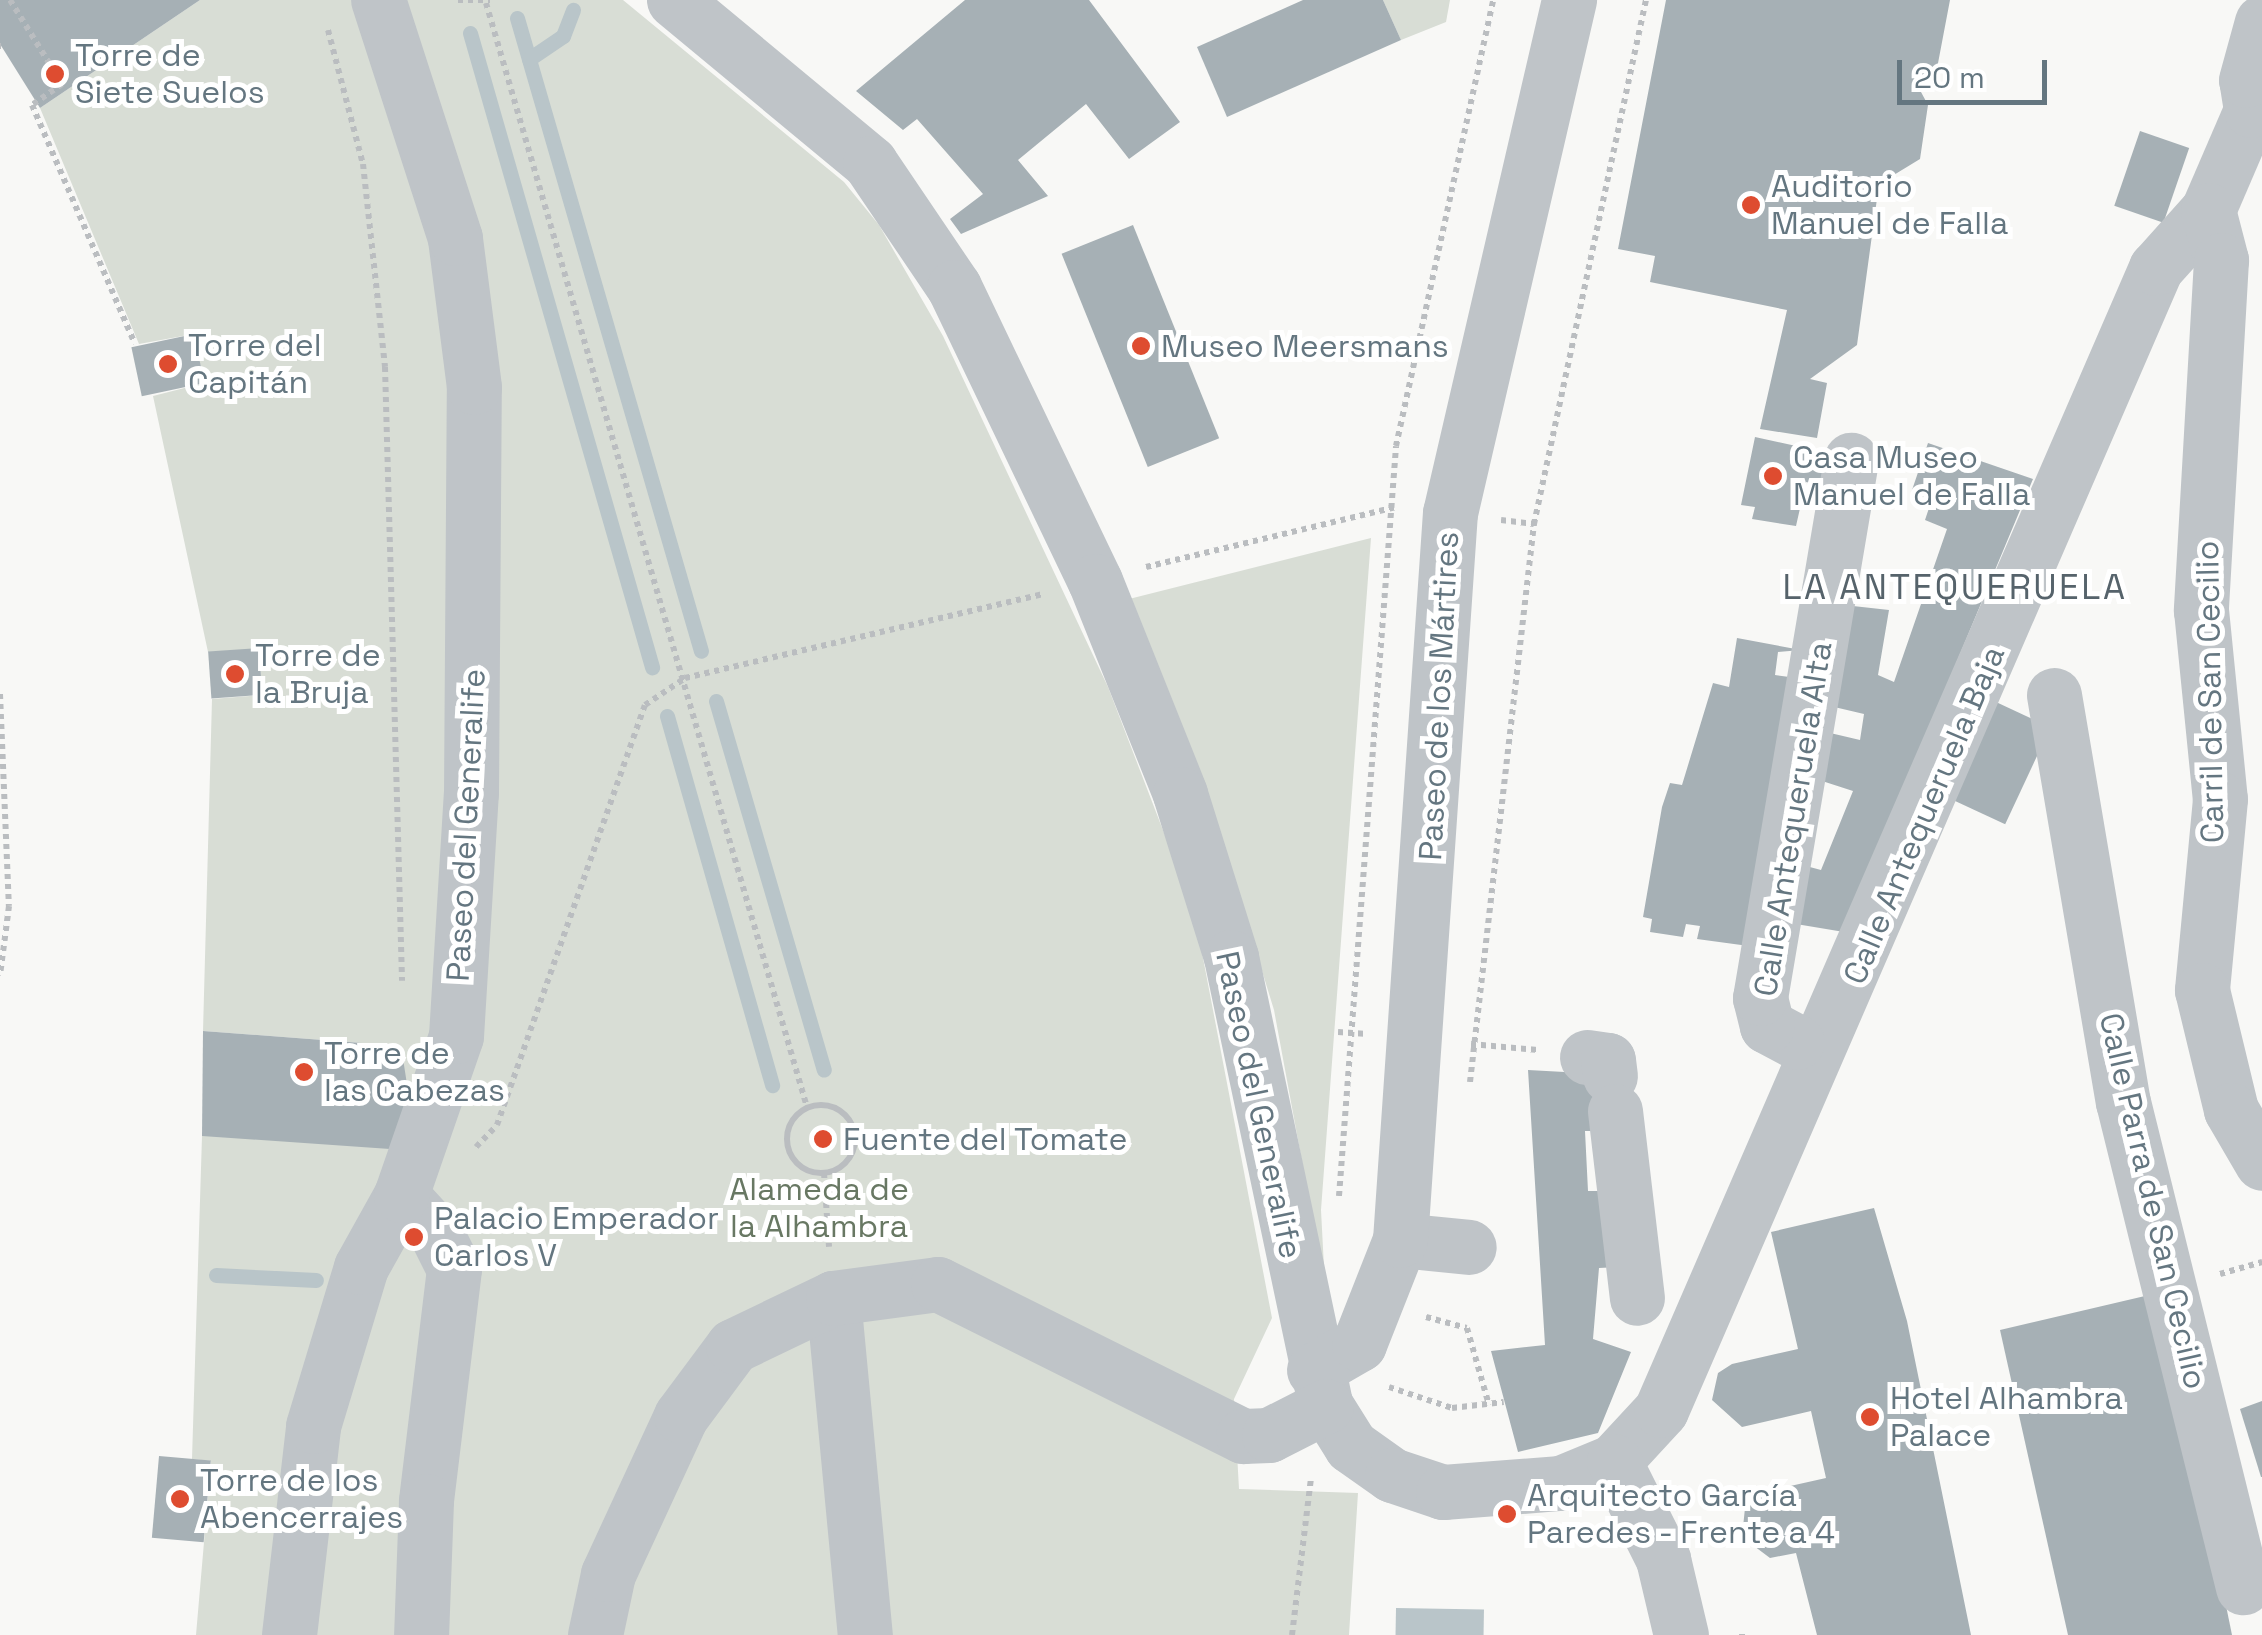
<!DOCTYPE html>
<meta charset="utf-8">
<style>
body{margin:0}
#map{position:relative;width:2262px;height:1635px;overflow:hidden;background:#f8f8f6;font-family:"Space Grotesk",sans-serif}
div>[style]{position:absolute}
.green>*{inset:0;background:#d8ddd5}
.water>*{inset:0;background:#b9c5c9;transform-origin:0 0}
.stream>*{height:15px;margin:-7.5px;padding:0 7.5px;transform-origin:7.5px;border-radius:7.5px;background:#b9c5c9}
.building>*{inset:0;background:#a6b0b5;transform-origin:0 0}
.path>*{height:6px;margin-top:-3px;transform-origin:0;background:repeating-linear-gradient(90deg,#babdc0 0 5px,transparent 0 10px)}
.path>.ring{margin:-3px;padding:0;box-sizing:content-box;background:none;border:6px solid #babdc0;border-radius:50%}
.minor>*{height:55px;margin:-27.5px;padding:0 27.5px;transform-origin:27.5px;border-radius:27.5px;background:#bfc4c8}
.dots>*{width:28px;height:28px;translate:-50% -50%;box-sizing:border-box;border:5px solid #fff;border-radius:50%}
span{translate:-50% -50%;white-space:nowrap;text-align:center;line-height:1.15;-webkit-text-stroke:10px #fff;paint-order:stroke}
.poi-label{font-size:32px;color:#647680}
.left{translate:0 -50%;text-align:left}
.street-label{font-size:32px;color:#647680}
.park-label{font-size:32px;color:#687863}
.neighbourhood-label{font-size:35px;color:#56636b;letter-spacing:2.5px}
.scale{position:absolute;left:1897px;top:60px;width:150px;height:45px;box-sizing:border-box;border:5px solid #647680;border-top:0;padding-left:12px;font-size:30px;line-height:35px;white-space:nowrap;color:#647680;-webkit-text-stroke:8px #fff;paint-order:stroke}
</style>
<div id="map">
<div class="green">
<div style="clip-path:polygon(200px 0,623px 0,844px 182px,879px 225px,943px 336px,1108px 687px,1194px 911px,1272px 1318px,1234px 1399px,1239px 1489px,1358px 1493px,1349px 1635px,196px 1635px,211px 1461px,192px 1459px,202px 1136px,401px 1046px,203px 1031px,212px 699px,262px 695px,259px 649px,208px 652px,153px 396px,204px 383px,194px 334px,139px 344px,40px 108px)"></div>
<div style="clip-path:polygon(1383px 0,1450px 0,1446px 22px,1401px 40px)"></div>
<div style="clip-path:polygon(1371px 538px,1321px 1210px,1325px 1286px,1274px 1010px,1208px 794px,1129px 599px)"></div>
</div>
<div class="water">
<div style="left:1396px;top:1608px;width:88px;height:27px;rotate:1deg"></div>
</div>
<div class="stream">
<div style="left:517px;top:18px;width:659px;rotate:73.79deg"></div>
<div style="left:470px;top:33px;width:660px;rotate:73.98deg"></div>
<div style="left:529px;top:59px;width:41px;rotate:-34.1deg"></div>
<div style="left:563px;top:36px;width:28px;rotate:-69deg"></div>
<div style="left:716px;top:701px;width:384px;rotate:73.7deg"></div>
<div style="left:667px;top:716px;width:384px;rotate:74.1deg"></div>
<div style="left:216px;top:1275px;width:100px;rotate:2.9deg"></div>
</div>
<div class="building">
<div style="clip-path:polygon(0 0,200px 0,40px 108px,0 44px)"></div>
<div style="clip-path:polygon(965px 0,1089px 0,1180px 122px,1129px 159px,1086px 104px,1018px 160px,1048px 196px,961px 234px,950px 219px,983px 194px,917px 119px,903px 130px,856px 91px)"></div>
<div style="clip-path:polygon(1303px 0,1383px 0,1401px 40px,1227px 117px,1197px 47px)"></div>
<div style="clip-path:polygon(1666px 0,1950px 0,1935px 79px,1921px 92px,1928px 105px,1920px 159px,1879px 184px,1857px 345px,1810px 379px,1827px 383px,1817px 438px,1760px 429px,1787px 310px,1650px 282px,1655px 256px,1618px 249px)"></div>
<div style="left:2140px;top:131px;width:52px;height:79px;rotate:19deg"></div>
<div style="left:1133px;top:225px;width:230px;height:77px;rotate:68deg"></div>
<div style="left:194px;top:334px;width:50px;height:64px;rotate:78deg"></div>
<div style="clip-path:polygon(1755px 437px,1846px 457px,1838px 489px,1806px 482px,1796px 526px,1752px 519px,1755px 507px,1741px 505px)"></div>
<div style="clip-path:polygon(1928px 443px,2033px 479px,1844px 932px,1796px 924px,1806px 866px,1821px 870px,1853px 791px,1819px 780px,1826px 732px,1860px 740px,1864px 714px,1830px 706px,1844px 605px,1889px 610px,1878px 675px,1894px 682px,1947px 529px,1925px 520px,1932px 499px,1911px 493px)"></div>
<div style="clip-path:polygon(1737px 638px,1801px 650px,1778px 652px,1775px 675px,1797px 678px,1756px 947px,1697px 939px,1700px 926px,1686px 924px,1683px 937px,1650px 932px,1652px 919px,1643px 917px,1662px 807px,1670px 783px,1682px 785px,1713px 683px,1729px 687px)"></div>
<div style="left:259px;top:648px;width:47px;height:51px;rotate:86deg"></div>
<div style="left:1996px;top:702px;width:60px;height:107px;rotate:25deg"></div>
<div style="clip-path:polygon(203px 1031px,401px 1046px,409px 1097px,390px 1149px,202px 1136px)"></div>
<div style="clip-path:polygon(1528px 1070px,1601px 1074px,1598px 1131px,1585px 1131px,1588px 1191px,1615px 1191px,1619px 1267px,1599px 1268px,1593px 1339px,1631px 1352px,1598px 1433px,1518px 1452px,1491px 1351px,1545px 1345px)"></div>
<div style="clip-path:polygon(1874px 1208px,1907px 1321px,1971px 1635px,1817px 1635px,1796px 1553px,1770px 1558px,1742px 1537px,1745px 1508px,1759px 1493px,1826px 1478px,1811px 1411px,1742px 1427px,1712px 1400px,1718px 1373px,1732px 1364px,1798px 1349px,1771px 1232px)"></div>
<div style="clip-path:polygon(2162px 1292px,2232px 1635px,2068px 1635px,2000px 1330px)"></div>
<div style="clip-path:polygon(2262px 1401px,2262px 1477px,2261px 1477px,2240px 1409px)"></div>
<div style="left:159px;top:1456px;width:52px;height:82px;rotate:5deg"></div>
</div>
<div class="path">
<div style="left:10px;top:0;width:99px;rotate:58.2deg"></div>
<div style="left:62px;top:84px;width:37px;rotate:145deg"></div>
<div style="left:32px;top:105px;width:260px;rotate:66.7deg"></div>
<div style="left:458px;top:0;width:32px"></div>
<div style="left:486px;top:3px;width:1150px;rotate:73.79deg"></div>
<div style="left:328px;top:30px;width:138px;rotate:75.4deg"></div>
<div style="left:363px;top:164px;width:204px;rotate:83.8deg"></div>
<div style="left:385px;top:367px;width:614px;rotate:88.41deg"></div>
<div style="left:0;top:46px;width:1px"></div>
<div style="left:1501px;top:520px;width:33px;rotate:7deg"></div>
<div style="left:1146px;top:567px;width:257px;rotate:-13.5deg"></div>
<div style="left:0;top:694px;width:212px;rotate:87.6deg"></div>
<div style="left:9px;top:906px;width:70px;rotate:97.4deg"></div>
<div style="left:1338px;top:1032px;width:26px;rotate:4deg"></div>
<div style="left:1471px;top:1044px;width:67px;rotate:5.1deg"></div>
<div style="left:1470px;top:1082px;width:562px;rotate:-83.46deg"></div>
<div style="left:1534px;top:524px;width:536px;rotate:-77.94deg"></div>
<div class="ring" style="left:787px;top:1105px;width:62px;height:62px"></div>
<div style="left:476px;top:1147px;width:30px;rotate:-46deg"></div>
<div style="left:497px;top:1125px;width:445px;rotate:-70.6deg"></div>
<div style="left:645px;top:705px;width:48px;rotate:-34deg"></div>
<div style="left:685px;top:678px;width:369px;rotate:-13.2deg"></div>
<div style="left:824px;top:1173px;width:74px;rotate:86.1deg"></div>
<div style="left:1339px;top:1196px;width:752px;rotate:-85.65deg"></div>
<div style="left:1396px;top:446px;width:456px;rotate:-77.7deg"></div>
<div style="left:2220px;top:1274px;width:44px;rotate:-15.9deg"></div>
<div style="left:1426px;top:1317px;width:42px;rotate:15deg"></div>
<div style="left:1467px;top:1328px;width:80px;rotate:74.1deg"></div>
<div style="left:1389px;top:1387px;width:66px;rotate:18.4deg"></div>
<div style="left:1452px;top:1408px;width:52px;rotate:-6.6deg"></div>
<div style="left:1742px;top:1634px;width:1px;rotate:90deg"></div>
<div style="left:1292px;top:1635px;width:159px;rotate:-83.1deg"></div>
</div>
<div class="minor">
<div style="left:674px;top:0;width:255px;rotate:39.7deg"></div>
<div style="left:870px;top:163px;width:150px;rotate:55.9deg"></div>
<div style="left:954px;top:287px;width:326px;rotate:64.4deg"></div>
<div style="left:1095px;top:581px;width:229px;rotate:68.2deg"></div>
<div style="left:1180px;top:794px;width:171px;rotate:72.6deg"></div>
<div style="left:1231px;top:957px;width:459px;rotate:78.1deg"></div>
<div style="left:1326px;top:1406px;width:47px;rotate:58deg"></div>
<div style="left:1351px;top:1446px;width:50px;rotate:35.3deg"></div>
<div style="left:1392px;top:1475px;width:54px;rotate:18.4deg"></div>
<div style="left:1443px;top:1492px;width:118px;rotate:-4.4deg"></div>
<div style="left:1561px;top:1483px;width:57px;rotate:-22.5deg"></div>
<div style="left:1614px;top:1461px;width:69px;rotate:-47.3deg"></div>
<div style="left:1661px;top:1410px;width:1245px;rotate:-66.57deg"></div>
<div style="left:2156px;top:268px;width:78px;rotate:-48.1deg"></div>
<div style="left:2208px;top:210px;width:109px;rotate:-66.7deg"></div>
<div style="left:2251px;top:110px;width:30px;rotate:-99deg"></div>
<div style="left:2246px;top:80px;width:60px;rotate:-74.6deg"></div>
<div style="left:2208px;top:210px;width:52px;rotate:75.4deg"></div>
<div style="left:2221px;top:260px;width:351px;rotate:93.3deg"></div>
<div style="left:2201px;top:610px;width:190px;rotate:84.3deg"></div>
<div style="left:2220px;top:799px;width:192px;rotate:95.4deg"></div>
<div style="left:2202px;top:990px;width:123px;rotate:76.4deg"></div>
<div style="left:2231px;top:1110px;width:61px;rotate:59.7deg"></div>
<div style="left:2054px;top:695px;width:413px;rotate:80.4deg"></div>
<div style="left:2123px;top:1102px;width:500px;rotate:76.1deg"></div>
<div style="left:1797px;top:1042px;width:34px;rotate:-152deg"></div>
<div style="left:1767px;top:1026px;width:29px;rotate:-104deg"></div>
<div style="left:1760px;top:998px;width:546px;rotate:-80.4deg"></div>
<div style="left:1587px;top:1057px;width:21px;rotate:8deg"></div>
<div style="left:1608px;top:1060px;width:16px;rotate:83deg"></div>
<div style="left:1615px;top:1111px;width:188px;rotate:83.3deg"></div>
<div style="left:401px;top:1195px;width:52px;rotate:47.4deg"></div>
<div style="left:436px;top:1233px;width:40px;rotate:63.4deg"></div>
<div style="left:454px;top:1269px;width:234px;rotate:96.9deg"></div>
<div style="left:426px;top:1501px;width:134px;rotate:92.1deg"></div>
<div style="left:1400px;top:1240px;width:69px;rotate:5.8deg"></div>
<div style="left:833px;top:1298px;width:339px;rotate:84.6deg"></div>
<div style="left:1314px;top:1370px;width:52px;rotate:-30deg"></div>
<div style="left:1359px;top:1344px;width:112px;rotate:-68.5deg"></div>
<div style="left:1400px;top:1240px;width:729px;rotate:-86.07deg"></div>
<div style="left:1450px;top:513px;width:527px;rotate:-76.94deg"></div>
<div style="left:1614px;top:1461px;width:110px;rotate:63.4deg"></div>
<div style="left:1663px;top:1559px;width:78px;rotate:76.7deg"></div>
<div style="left:289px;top:1635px;width:210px;rotate:-83.4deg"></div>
<div style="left:313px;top:1426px;width:166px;rotate:-73.2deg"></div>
<div style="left:361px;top:1267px;width:82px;rotate:-60.9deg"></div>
<div style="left:401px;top:1195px;width:168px;rotate:-70.9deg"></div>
<div style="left:456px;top:1036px;width:243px;rotate:-86.5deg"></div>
<div style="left:471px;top:793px;width:406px;rotate:-89.6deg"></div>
<div style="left:474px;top:387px;width:150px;rotate:-97.3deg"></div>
<div style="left:455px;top:238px;width:250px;rotate:-107.9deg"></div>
<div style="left:595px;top:1635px;width:62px;rotate:-78deg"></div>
<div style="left:608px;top:1574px;width:174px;rotate:-65.2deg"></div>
<div style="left:681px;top:1416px;width:87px;rotate:-53.4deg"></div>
<div style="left:733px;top:1346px;width:111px;rotate:-25.6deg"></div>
<div style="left:833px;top:1298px;width:106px;rotate:-7.6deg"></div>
<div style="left:938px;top:1284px;width:341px;rotate:26.5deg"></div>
<div style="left:1243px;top:1436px;width:26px;rotate:-2deg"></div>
<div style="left:1269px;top:1435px;width:64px;rotate:-27deg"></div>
</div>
<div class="dots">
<div style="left:55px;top:74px;background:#de4c30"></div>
<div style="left:1751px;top:205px;background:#de4c30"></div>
<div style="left:1141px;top:346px;background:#de4c30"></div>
<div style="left:168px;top:364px;background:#de4c30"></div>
<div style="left:1773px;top:476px;background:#de4c30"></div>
<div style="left:235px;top:674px;background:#de4c30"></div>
<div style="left:304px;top:1072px;background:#de4c30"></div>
<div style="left:823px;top:1139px;background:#de4c30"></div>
<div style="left:414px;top:1237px;background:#de4c30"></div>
<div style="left:1870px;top:1417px;background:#de4c30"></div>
<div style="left:180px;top:1499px;background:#de4c30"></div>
<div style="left:1507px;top:1514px;background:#de4c30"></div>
</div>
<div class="poi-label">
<span class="left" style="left:75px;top:74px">Torre de<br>Siete Suelos</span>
<span class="left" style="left:1771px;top:205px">Auditorio<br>Manuel de Falla</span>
<span class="left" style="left:188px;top:364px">Torre del<br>Capitán</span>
<span class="left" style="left:1161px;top:346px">Museo Meersmans</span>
<span class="left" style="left:1793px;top:476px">Casa Museo<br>Manuel de Falla</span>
<span class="left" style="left:255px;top:674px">Torre de<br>la Bruja</span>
<span class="left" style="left:324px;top:1072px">Torre de<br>las Cabezas</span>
<span class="left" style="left:843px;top:1139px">Fuente del Tomate</span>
<span class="left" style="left:434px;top:1237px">Palacio Emperador<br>Carlos V</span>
<span class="left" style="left:1890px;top:1417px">Hotel Alhambra<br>Palace</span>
<span class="left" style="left:200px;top:1499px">Torre de los<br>Abencerrajes</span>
<span class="left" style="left:1527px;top:1514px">Arquitecto García<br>Paredes - Frente a 4</span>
</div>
<div class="street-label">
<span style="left:2210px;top:692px;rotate:-91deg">Carril de San Cecilio</span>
<span style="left:1439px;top:696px;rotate:-87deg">Paseo de los Mártires</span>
<span style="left:1924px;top:815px;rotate:-67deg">Calle Antequeruela Baja</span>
<span style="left:1793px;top:819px;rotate:-81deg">Calle Antequeruela Alta</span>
<span style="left:466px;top:825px;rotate:-87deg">Paseo del Generalife</span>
<span style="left:1259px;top:1105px;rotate:78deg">Paseo del Generalife</span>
<span style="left:2153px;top:1201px;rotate:77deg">Calle Parra de San Cecilio</span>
</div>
<div class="park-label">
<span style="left:819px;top:1208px">Alameda de<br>la Alhambra</span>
</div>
<div class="neighbourhood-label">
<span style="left:1955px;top:587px">LA ANTEQUERUELA</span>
</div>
<div class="scale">20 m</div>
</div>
